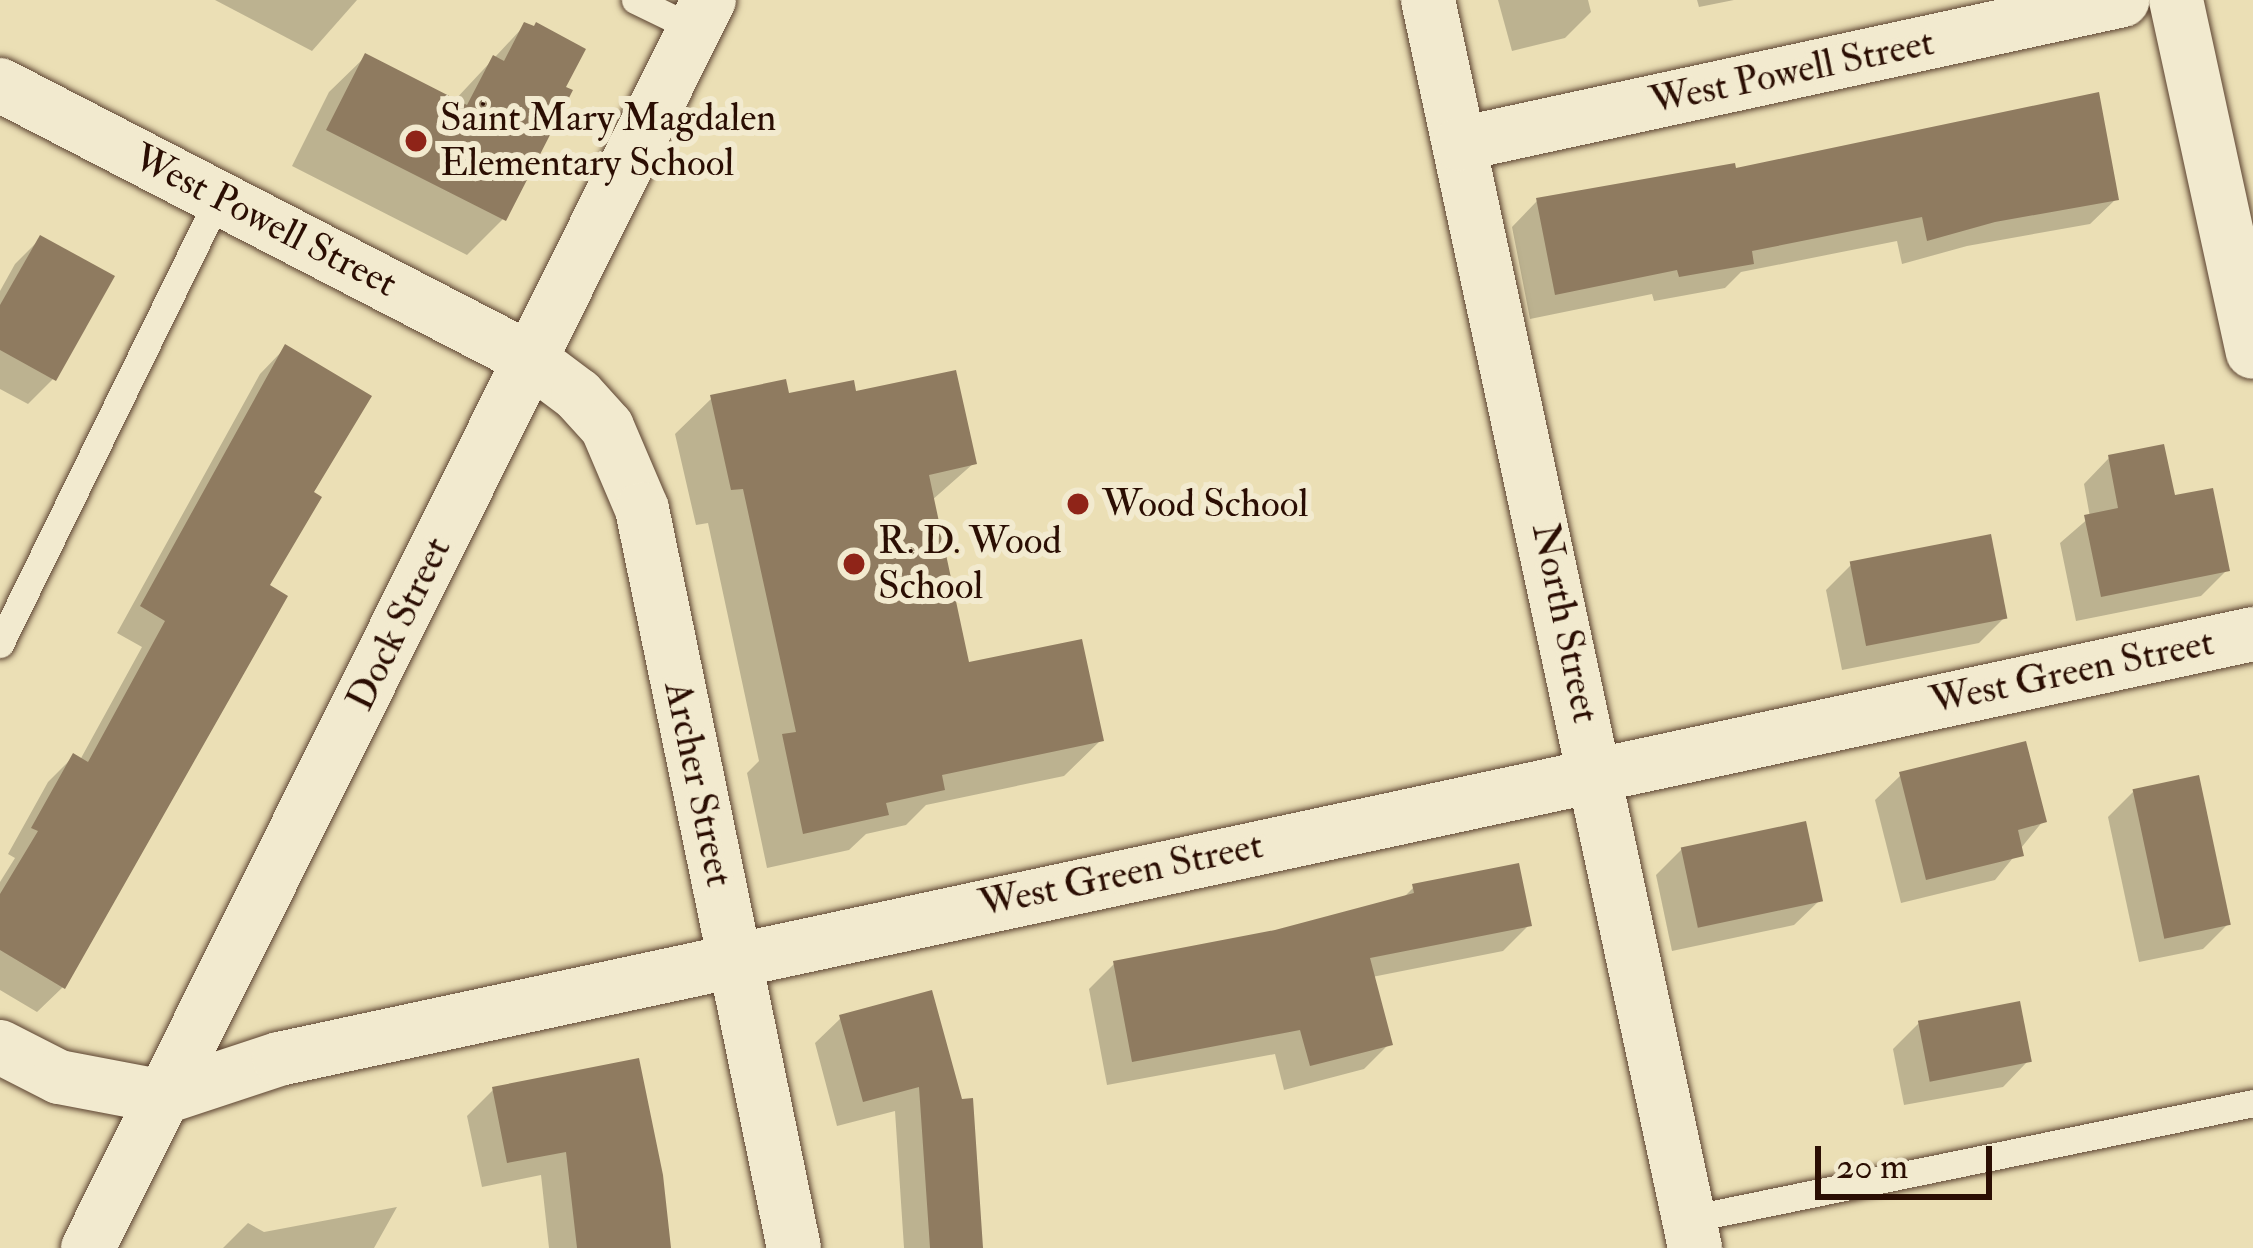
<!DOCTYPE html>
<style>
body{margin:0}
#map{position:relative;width:2253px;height:1248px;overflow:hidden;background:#ebdfb5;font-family:"IM FELL Double Pica",serif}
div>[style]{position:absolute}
.shadow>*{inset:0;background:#0003}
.building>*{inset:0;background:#8f7b60;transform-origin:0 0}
.roads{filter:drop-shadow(0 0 3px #5b4230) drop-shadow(0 0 3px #5b4230)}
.lane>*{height:27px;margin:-13.5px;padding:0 13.5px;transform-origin:13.5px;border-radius:13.5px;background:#f2eacf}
.street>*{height:54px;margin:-27px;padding:0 27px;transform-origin:27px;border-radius:27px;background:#f2eacf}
.dots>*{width:33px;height:33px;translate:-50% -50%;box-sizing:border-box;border:6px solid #f2eacf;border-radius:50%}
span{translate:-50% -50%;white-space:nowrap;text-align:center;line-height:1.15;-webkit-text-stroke:12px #f2eacf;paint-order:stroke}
.street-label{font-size:39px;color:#2b0e03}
.poi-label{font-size:39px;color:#2b0e03}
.left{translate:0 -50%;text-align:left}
.scale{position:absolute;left:1815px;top:1146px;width:177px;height:54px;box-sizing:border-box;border:6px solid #2b0e03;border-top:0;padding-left:15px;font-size:36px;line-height:42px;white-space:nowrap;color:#2b0e03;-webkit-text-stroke:9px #f2eacf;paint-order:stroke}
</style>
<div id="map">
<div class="shadow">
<div style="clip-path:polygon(215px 0,357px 0,312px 51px)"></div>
<div style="clip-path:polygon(1498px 0,1588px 0,1591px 12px,1565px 38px,1512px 51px)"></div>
<div style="clip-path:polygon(1697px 0,1734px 0,1699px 7px)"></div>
<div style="clip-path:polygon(524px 26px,503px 219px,467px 255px,292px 166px,329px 92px,366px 56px,454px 101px)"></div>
<div style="clip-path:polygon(2116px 199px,2090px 224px,1967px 246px,1902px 264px,1897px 241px,1741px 272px,1725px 288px,1654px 301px,1652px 294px,1530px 319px,1512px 227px,1537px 201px)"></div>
<div style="clip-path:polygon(41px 238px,53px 379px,28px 404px,0 389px,0 291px,15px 264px)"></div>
<div style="clip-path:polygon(285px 348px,310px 493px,63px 987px,37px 1012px,0 990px,0 882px,15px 858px,8px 854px,48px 782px,73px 757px,80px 760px,142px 647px,117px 633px,260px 374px)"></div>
<div style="clip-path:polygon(854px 394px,974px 463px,931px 501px,967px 666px,1101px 740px,1064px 776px,926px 805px,906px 825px,866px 834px,849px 850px,767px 868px,747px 773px,759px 761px,708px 523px,696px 525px,675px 434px,712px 398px)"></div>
<div style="clip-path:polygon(2109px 458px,2173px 499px,2227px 570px,2201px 596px,2076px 621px,2060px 543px,2090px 517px,2084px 484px)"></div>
<div style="clip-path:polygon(1852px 564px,2005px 617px,1979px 643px,1842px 670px,1826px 590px)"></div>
<div style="clip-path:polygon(1901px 775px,2043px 821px,1995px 880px,1901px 903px,1875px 800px)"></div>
<div style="clip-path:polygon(2133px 792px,2229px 923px,2203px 949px,2139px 962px,2108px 817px)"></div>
<div style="clip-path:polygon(1682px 849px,1820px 900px,1794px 925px,1672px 951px,1656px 875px)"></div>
<div style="clip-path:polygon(1414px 887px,1529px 925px,1503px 951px,1372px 977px,1389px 1044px,1364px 1069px,1284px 1090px,1275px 1054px,1107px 1085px,1089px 989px,1114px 964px,1275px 933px,1401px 900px)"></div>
<div style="clip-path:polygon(930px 994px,980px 1248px,904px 1248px,895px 1111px,837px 1126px,815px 1043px,841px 1018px)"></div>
<div style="clip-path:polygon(1919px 1023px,2028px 1061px,2003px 1087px,1904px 1105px,1893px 1049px)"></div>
<div style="clip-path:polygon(637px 1062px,668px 1248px,549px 1248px,541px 1175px,482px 1187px,467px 1116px,493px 1090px)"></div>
<div style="clip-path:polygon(397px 1207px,374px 1248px,223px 1248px,248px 1223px,264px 1232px)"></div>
</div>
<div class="building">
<div style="clip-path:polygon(524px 22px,534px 26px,536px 22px,586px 49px,566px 87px,573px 90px,506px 221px,326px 130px,365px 53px,467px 105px,493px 55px,504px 61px)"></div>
<div style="clip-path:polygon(2099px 92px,2119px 200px,1995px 222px,1927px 241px,1922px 217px,1752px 251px,1754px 264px,1679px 277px,1677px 270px,1555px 295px,1536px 198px,1735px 163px,1736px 168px)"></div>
<div style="clip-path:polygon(40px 235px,115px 276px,56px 381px,0 350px,0 305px)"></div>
<div style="clip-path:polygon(285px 344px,372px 396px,314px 492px,322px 497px,270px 585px,288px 596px,65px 989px,0 950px,0 894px,38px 831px,31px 828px,73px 753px,88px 762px,165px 621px,140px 606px)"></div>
<div style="clip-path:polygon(956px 370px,977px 464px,929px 475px,969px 662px,1082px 639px,1104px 741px,942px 775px,945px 790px,886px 803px,889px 815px,803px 834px,782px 734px,796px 732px,743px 489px,731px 490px,710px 395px,786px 379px,789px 393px,854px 380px,856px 391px)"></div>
<div style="clip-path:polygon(2164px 444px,2175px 495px,2213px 488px,2230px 571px,2101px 597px,2084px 515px,2118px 508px,2108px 455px)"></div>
<div style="left:1991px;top:534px;width:86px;height:144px;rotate:79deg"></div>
<div style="clip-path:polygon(2026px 741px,2047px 822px,2018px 830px,2024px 856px,1926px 880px,1899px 772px)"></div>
<div style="left:2199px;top:775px;width:153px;height:68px;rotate:78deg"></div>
<div style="left:1806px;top:821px;width:82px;height:128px;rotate:78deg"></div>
<div style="clip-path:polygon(1519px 863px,1532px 926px,1370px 958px,1393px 1045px,1310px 1066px,1300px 1030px,1132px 1062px,1113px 961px,1275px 930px,1414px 893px,1412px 884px)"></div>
<div style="clip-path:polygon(932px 990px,962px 1099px,973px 1098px,983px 1248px,930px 1248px,919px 1087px,863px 1102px,839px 1015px)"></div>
<div style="left:2020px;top:1001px;width:62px;height:104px;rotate:79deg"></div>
<div style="clip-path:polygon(639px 1058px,663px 1175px,671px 1248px,577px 1248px,566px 1152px,507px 1163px,492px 1087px)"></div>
</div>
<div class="roads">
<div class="lane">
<div style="left:635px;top:0;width:67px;rotate:25.8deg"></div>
<div style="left:0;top:644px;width:498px;rotate:-63.9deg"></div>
<div style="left:1689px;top:1219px;width:576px;rotate:-11.62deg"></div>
</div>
<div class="street">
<div style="left:1428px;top:0;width:1276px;rotate:77.92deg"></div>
<div style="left:2176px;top:0;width:360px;rotate:77.7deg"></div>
<div style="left:0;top:85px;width:597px;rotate:27.34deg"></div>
<div style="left:530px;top:359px;width:60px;rotate:36.9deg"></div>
<div style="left:578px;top:395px;width:43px;rotate:47.8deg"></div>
<div style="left:607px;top:427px;width:89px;rotate:66.9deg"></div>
<div style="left:642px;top:509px;width:754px;rotate:78.38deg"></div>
<div style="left:1460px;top:144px;width:678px;rotate:-12.25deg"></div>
<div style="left:0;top:1047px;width:66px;rotate:27deg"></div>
<div style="left:59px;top:1077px;width:107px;rotate:10.8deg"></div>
<div style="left:164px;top:1097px;width:121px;rotate:-18.3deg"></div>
<div style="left:279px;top:1059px;width:2019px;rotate:-12.15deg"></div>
<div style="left:88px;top:1248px;width:1394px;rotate:-63.55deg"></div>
</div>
</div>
<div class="dots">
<div style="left:416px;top:141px;background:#8f2418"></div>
<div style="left:1078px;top:504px;background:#8f2418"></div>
<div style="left:854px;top:564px;background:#8f2418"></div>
</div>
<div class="street-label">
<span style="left:1792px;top:72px;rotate:-12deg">West Powell Street</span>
<span style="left:265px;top:221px;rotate:27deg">West Powell Street</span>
<span style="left:1565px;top:623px;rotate:78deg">North Street</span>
<span style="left:399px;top:624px;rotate:-64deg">Dock Street</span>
<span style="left:2072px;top:672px;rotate:-12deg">West Green Street</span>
<span style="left:698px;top:784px;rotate:78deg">Archer Street</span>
<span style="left:1121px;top:875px;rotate:-12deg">West Green Street</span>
</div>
<div class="poi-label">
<span class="left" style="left:440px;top:141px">Saint Mary Magdalen<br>Elementary School</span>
<span class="left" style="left:1102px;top:504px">Wood School</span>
<span class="left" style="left:878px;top:564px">R. D. Wood<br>School</span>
</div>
<div class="scale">20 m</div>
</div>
